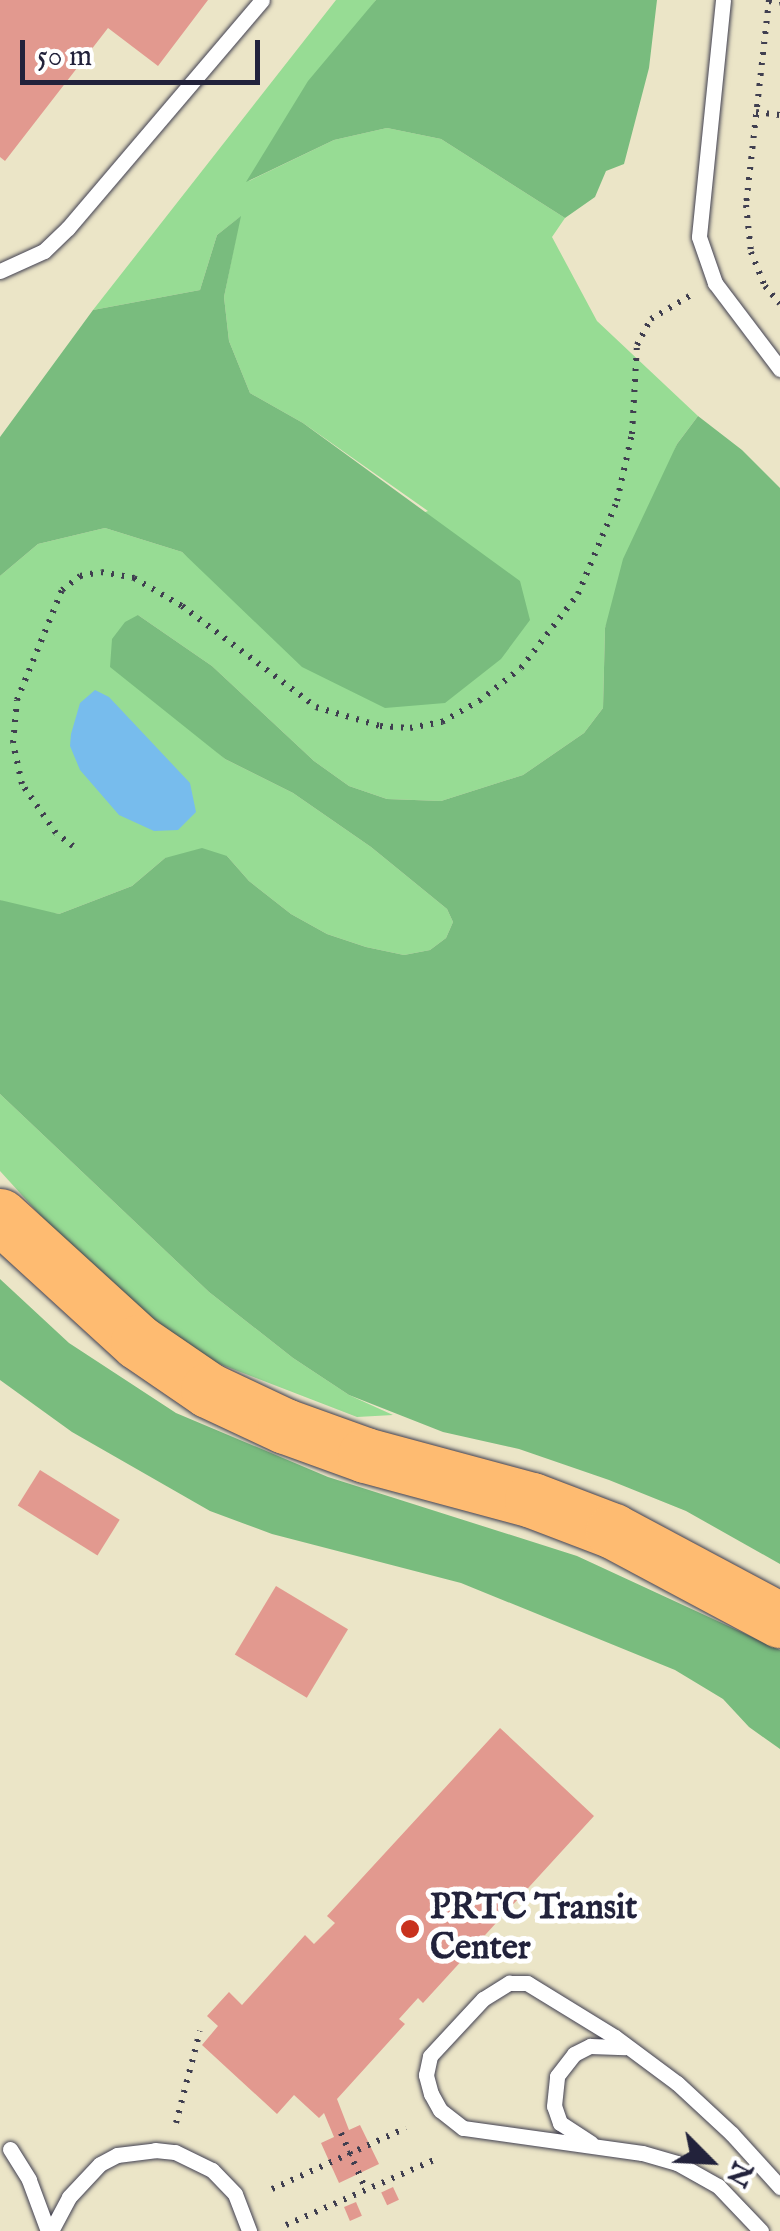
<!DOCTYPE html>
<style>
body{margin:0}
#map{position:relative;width:780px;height:2231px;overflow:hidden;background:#ebe5c7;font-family:"IM FELL English",serif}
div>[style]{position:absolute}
.green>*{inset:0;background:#97dc94}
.forest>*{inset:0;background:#79bc7e}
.water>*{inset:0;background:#77bced}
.building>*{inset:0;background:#e2998f;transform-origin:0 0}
.path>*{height:6px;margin-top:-3px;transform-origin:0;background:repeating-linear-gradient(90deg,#403f50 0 2.5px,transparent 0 10.5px)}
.roads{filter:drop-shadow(0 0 2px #403f50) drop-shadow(0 0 2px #403f50)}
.lane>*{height:15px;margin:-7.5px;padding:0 7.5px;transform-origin:7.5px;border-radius:7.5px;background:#fff}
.highway>*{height:55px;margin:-27.5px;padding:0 27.5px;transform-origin:27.5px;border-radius:27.5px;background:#febb71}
.dots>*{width:28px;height:28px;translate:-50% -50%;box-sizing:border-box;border:5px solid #fff;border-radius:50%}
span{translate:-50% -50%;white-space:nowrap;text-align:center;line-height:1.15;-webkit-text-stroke:10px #fff;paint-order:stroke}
.poi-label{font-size:35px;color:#22223b;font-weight:700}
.left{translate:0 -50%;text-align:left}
.north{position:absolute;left:660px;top:2111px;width:100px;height:100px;-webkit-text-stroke:8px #fff;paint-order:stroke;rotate:114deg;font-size:28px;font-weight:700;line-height:40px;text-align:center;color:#22223b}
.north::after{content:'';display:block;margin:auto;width:35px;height:45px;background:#22223b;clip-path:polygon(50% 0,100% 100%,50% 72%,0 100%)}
.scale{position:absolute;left:20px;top:40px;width:240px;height:45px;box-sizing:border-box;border:5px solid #22223b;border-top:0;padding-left:12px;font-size:30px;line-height:35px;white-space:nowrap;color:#22223b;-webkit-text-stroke:8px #fff;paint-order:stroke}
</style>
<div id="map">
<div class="green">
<div style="clip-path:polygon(336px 0,376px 0,249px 181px,334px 140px,387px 128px,441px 139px,565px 218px,552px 237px,597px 321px,698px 416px,677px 444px,605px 628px,603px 708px,584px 733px,523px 775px,441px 801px,387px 799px,349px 786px,314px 761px,212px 666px,138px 615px,190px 728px,225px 759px,293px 793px,371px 847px,447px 909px,453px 922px,446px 938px,430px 950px,404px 955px,366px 947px,327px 934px,291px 914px,249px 881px,227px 856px,165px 858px,132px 886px,59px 914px,14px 907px,0 900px,0 576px,38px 544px,105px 528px,182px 552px,219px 584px,428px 511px,303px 423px,250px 393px,229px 341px,224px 297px,240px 217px,217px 235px,200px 290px,93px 310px)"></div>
<div style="clip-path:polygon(0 1094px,209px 1292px,293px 1358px,349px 1395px,393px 1415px,357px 1417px,212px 1361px,156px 1325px,81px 1260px,0 1171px)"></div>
</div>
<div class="forest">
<div style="clip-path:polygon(376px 0,657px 0,649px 68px,624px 164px,606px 171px,595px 197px,565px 218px,441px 139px,387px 128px,334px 140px,246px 182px,308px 81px)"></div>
<div style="clip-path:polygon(241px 216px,224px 297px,229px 341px,250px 393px,303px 423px,520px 581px,530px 620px,501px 659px,445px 703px,385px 708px,302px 667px,182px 552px,105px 528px,38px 544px,0 576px,0 437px,93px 310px,200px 290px,217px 235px)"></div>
<div style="clip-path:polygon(698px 416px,742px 450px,780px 488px,780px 1564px,686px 1511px,609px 1480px,519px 1449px,443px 1432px,349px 1395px,293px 1358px,209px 1292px,0 1094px,0 900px,59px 914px,132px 886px,165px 858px,202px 848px,227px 856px,249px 881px,291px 914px,327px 934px,366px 947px,404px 955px,430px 950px,446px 938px,453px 922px,447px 909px,371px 847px,293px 793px,225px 759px,110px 667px,112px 639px,125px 622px,138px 615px,212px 666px,314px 761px,349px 786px,387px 799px,441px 801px,523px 775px,584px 733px,603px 708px,605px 628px,623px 559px,677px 444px)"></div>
<div style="clip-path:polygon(0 1279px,69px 1343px,176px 1413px,328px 1477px,577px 1556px,780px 1650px,780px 1749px,749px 1727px,723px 1699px,675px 1670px,461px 1583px,272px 1534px,210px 1511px,72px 1432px,0 1380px)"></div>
</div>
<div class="water">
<div style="clip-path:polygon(95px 690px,109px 697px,190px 783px,196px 812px,178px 830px,154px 831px,119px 815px,80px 770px,70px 746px,71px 734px,80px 703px)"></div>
</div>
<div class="building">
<div style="clip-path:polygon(0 0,208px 0,158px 66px,108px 28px,5px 161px,0 157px)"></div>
<div style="left:40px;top:1470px;width:94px;height:42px;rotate:32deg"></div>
<div style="left:276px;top:1586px;width:84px;height:80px;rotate:31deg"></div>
<div style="clip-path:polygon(500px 1728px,594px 1816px,423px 2003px,418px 1998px,399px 2019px,405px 2024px,337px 2099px,349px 2130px,360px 2125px,379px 2164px,339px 2183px,321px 2143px,334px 2137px,324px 2113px,319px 2118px,294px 2095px,277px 2114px,202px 2045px,218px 2026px,207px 2016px,229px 1992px,242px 2005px,305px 1935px,314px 1944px,335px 1923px,327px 1916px)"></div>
<div style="left:393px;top:2187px;width:14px;height:13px;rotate:65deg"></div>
<div style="left:356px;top:2202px;width:15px;height:13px;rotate:67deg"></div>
</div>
<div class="path">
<div style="left:769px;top:0;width:206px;rotate:96.4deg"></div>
<div style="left:746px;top:205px;width:47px;rotate:83.9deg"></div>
<div style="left:751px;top:252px;width:37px;rotate:68deg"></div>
<div style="left:765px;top:286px;width:23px;rotate:50deg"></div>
<div style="left:769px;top:1px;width:11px;rotate:10deg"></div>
<div style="left:756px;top:112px;width:24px;rotate:7deg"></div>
<div style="left:73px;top:846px;width:21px;rotate:-143deg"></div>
<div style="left:56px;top:833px;width:60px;rotate:-124.8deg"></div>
<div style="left:22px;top:784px;width:42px;rotate:-102.4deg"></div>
<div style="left:13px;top:743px;width:43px;rotate:-84.7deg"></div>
<div style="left:17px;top:700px;width:119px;rotate:-67.8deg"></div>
<div style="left:62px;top:590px;width:23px;rotate:-38deg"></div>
<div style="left:80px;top:576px;width:21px;rotate:-11deg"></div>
<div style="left:101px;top:572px;width:34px;rotate:10deg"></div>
<div style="left:134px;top:578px;width:56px;rotate:30.3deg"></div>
<div style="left:182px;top:606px;width:168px;rotate:37deg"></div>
<div style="left:316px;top:707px;width:67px;rotate:16.5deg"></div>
<div style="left:380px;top:726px;width:30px;rotate:4deg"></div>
<div style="left:410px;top:728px;width:33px;rotate:-11deg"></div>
<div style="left:442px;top:722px;width:43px;rotate:-29.6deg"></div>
<div style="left:479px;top:701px;width:53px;rotate:-38.2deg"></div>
<div style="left:521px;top:668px;width:93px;rotate:-52.4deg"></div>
<div style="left:578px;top:594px;width:101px;rotate:-67.2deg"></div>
<div style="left:617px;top:501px;width:69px;rotate:-77.4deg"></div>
<div style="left:632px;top:434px;width:89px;rotate:-86.8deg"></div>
<div style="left:637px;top:345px;width:30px;rotate:-62deg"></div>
<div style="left:651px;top:319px;width:52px;rotate:-31deg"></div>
<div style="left:176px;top:2123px;width:95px;rotate:-75.4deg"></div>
<div style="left:341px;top:2133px;width:62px;rotate:66.3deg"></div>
<div style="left:272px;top:2189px;width:147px;rotate:-24.5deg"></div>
<div style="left:286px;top:2225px;width:164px;rotate:-23.7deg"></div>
</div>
<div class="roads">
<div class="lane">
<div style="left:723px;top:0;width:238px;rotate:95.8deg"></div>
<div style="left:699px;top:237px;width:49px;rotate:70.8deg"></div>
<div style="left:715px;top:283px;width:108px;rotate:52.9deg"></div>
<div style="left:0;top:271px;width:48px;rotate:-24.4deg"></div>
<div style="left:44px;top:251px;width:33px;rotate:-44deg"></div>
<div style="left:68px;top:228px;width:299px;rotate:-49.6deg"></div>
<div style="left:591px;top:2143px;width:37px;rotate:-147deg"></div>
<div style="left:560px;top:2123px;width:18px;rotate:-109deg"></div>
<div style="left:554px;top:2106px;width:30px;rotate:-84deg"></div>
<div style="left:557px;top:2076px;width:28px;rotate:-52deg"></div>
<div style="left:574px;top:2054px;width:18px;rotate:-27deg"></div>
<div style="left:590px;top:2046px;width:35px;rotate:2deg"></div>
<div style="left:10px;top:2149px;width:36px;rotate:58deg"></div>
<div style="left:29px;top:2180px;width:54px;rotate:69.6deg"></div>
<div style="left:51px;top:2231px;width:38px;rotate:-62deg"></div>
<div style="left:69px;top:2197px;width:45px;rotate:-46.8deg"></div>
<div style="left:100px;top:2164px;width:19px;rotate:-28deg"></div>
<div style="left:117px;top:2155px;width:38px;rotate:-7deg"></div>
<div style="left:155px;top:2150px;width:20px;rotate:6deg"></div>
<div style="left:175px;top:2152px;width:41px;rotate:25.9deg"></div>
<div style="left:212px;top:2170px;width:33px;rotate:46deg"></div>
<div style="left:235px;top:2194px;width:40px;rotate:69deg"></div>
<div style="left:761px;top:2231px;width:62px;rotate:-133.7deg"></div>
<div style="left:718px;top:2186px;width:47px;rotate:-150.7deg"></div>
<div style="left:677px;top:2163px;width:36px;rotate:-164deg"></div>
<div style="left:642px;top:2153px;width:181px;rotate:-172deg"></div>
<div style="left:463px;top:2128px;width:29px;rotate:-142deg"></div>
<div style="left:440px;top:2110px;width:18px;rotate:-119deg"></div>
<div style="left:431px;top:2094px;width:20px;rotate:-105deg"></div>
<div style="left:426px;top:2075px;width:19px;rotate:-78deg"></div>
<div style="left:430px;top:2056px;width:78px;rotate:-47.1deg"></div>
<div style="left:483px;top:1999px;width:31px;rotate:-32deg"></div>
<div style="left:509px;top:1983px;width:18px"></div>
<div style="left:527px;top:1983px;width:103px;rotate:31.5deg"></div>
<div style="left:615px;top:2037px;width:77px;rotate:36.6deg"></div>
<div style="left:677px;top:2083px;width:75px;rotate:42.8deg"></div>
<div style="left:732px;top:2134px;width:72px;rotate:47.8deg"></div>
</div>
<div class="highway">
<div style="left:0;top:1216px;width:187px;rotate:42.4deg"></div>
<div style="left:138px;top:1342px;width:85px;rotate:34.4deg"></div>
<div style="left:208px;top:1390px;width:85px;rotate:25.1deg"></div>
<div style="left:285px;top:1426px;width:85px;rotate:19.9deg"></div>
<div style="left:365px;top:1455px;width:173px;rotate:15.1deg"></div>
<div style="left:532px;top:1500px;width:87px;rotate:20.9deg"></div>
<div style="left:613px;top:1531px;width:189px;rotate:28.1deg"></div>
</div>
</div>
<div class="dots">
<div style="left:410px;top:1929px;background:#c8321e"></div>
</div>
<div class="poi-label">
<span class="left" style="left:430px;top:1929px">PRTC Transit<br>Center</span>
</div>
<div class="north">N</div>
<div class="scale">50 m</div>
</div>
